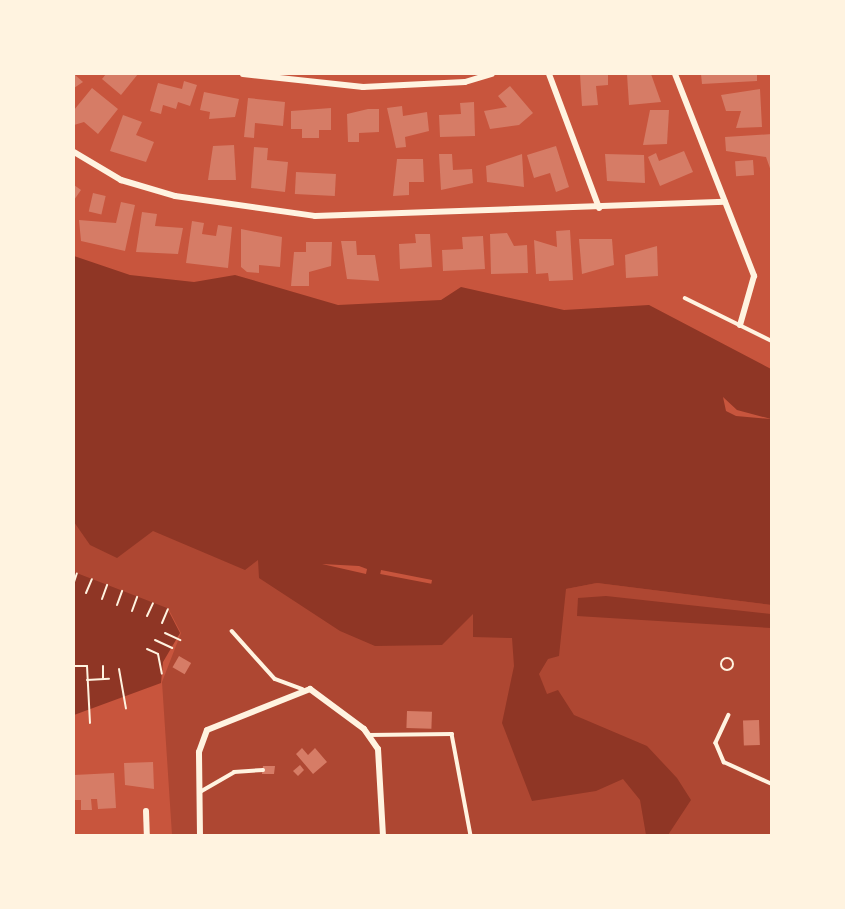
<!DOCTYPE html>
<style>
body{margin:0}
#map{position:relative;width:845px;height:909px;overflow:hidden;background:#c8553d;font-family:"Varela Round",sans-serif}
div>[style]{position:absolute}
.green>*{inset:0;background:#ae4732}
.water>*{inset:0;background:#8f3625}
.pier>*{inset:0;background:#c8553d;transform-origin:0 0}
.building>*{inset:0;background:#d67c66;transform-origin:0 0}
.path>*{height:2px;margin:-1px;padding:0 1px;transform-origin:1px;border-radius:1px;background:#fff3e0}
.path>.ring{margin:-1px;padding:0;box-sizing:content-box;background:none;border:2px solid #fff3e0;border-radius:50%}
.service>*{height:3.5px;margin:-1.75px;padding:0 1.75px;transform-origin:1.75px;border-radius:1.75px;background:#fff3e0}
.minor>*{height:6px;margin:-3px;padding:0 3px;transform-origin:3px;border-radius:3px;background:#fff3e0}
span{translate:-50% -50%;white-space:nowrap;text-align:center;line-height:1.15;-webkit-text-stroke:7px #fff3e0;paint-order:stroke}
.frame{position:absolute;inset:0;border:75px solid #fff3e0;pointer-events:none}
</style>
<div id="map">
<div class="green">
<div style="clip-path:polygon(90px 509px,258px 558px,566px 589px,597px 583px,771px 605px,771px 835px,172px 835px,162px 682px,181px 633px,169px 610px,74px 574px,74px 521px)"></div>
</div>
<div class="water">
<div style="clip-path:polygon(74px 256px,130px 275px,194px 282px,235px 275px,338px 305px,441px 300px,461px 287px,564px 310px,649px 305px,771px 369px,771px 605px,597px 583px,566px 589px,559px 656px,548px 659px,539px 674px,547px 694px,558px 690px,574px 715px,647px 746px,677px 778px,691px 800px,668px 835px,646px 835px,640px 800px,623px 779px,596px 791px,532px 801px,502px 723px,514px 666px,512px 638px,473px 637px,473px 614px,442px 645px,375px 646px,340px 631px,259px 578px,258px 560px,245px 570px,153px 531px,117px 558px,90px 545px,74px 522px)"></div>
<div style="clip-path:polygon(74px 572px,167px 608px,180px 633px,163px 662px,161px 683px,74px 715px)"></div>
<div style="clip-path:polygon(606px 596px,771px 614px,771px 628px,577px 616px,578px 598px)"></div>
</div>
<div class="pier">
<div style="clip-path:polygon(723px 397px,737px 410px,771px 419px,736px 416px,726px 411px)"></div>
<div style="clip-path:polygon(322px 564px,359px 566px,367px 569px,366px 574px)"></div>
<div style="left:381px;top:570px;width:52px;height:4px;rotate:11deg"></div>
</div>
<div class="building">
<div style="clip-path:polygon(74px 74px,83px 82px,74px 88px)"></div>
<div style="clip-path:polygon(106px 74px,138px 74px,121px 95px,102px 79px)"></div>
<div style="clip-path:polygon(580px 74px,608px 74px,608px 85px,596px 86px,598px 105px,582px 106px)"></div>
<div style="clip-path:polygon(627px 74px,651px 74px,661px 102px,629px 105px)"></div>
<div style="clip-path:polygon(701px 74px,757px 74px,757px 81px,702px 84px)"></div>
<div style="clip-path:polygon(184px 81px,197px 85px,190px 106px,178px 102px,176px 109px,163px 105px,161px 114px,150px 111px,158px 83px,182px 89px)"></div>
<div style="clip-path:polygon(510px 86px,533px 113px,519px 125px,490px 129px,484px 111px,507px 107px,498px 96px)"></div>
<div style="clip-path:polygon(92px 88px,118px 109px,98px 134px,84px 122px,74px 125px,74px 110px)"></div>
<div style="clip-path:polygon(760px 89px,762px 127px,736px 128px,741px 111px,726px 111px,721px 95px)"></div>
<div style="clip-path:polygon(204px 92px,239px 99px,235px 117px,209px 119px,210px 112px,200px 110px)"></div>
<div style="clip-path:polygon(248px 98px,285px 102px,283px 126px,255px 123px,254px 138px,244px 137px)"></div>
<div style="clip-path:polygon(474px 102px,475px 136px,440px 137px,439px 115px,461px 114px,460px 103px)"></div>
<div style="clip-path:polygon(402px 106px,403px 116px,427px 112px,429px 131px,405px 137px,406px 147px,396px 148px,387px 108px)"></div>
<div style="clip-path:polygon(331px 108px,331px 130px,319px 130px,319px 138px,302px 138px,302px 129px,291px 129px,291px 111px)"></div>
<div style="clip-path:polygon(368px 109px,379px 109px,379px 132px,359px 133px,359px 142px,348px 142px,347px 114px)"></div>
<div style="clip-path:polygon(650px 110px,669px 110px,667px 144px,643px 145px)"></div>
<div style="clip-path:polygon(123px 115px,142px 122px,136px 135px,154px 142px,146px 162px,110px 151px)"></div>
<div style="clip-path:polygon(772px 134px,772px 174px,766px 157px,726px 151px,725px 137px)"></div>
<div style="clip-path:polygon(234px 145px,236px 180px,208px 180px,213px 146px)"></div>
<div style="clip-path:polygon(556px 146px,569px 187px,556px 192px,550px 173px,534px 178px,527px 155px)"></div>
<div style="clip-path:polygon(254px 147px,268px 148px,267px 160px,288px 162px,285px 192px,251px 188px)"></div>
<div style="clip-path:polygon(684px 151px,693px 172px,660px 186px,648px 157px,656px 153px,659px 161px)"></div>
<div style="clip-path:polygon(439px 154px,452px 154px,453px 170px,472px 169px,473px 183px,441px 190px)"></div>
<div style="clip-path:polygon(522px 154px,524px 187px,487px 182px,486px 166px)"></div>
<div style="clip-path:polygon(605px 154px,644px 155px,645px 183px,607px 181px)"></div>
<div style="clip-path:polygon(397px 159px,423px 159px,424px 182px,409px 182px,409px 195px,393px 196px)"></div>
<div style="left:753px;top:160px;width:15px;height:18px;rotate:86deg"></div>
<div style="left:296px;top:172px;width:40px;height:22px;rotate:3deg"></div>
<div style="clip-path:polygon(74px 185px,81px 190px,74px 200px)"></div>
<div style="left:93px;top:193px;width:13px;height:19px;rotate:13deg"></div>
<div style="clip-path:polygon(121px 202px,135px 205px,125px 251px,81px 241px,79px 220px,116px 223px)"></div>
<div style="clip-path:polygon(142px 212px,157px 214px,155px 226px,183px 228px,178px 254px,136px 252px)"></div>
<div style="clip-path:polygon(192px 221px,204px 223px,202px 234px,216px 236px,218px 225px,232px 227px,228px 268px,186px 263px)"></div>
<div style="clip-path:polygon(241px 229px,282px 237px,280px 267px,259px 265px,259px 273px,247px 272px,241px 267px)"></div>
<div style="clip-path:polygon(570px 230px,573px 280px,549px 281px,548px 273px,536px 274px,534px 240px,557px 247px,556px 231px)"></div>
<div style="clip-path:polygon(507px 233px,514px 246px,527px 245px,528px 273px,491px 274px,490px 234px)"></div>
<div style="clip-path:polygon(415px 234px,430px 234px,432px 267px,400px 269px,399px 244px,416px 243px)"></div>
<div style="clip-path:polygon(483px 236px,485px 269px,443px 271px,442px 250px,463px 249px,462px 237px)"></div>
<div style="clip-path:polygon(579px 239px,612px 239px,614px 265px,582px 274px)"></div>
<div style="clip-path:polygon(341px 241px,356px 241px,357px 255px,375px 255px,379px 281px,347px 279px)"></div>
<div style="clip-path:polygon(306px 242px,332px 242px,331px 266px,309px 272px,309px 286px,291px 286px,294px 252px,306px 252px)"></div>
<div style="clip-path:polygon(657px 246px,658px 276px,626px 278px,625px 255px)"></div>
<div style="left:179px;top:656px;width:14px;height:13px;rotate:30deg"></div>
<div style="left:407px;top:711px;width:25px;height:17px;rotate:2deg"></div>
<div style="left:759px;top:720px;width:25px;height:16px;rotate:88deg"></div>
<div style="clip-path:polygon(302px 748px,308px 755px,315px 748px,327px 762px,313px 774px,296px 754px)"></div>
<div style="clip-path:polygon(153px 762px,154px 789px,125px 785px,124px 763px)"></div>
<div style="clip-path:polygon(300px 765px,304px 770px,298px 776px,293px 771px)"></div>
<div style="clip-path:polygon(263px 766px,275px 766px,274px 774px,262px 774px)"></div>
<div style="clip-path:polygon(114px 773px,116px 808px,98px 809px,97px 799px,91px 799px,92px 810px,81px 810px,81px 800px,74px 800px,74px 775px)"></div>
</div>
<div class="path">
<div style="left:74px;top:582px;width:9px;rotate:-72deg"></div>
<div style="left:86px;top:593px;width:15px;rotate:-67deg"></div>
<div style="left:102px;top:599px;width:15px;rotate:-70deg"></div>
<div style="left:117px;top:605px;width:15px;rotate:-70deg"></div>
<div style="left:132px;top:611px;width:15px;rotate:-70deg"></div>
<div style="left:147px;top:616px;width:14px;rotate:-65deg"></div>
<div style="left:162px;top:623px;width:15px;rotate:-67deg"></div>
<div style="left:165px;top:633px;width:17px;rotate:25deg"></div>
<div style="left:155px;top:640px;width:19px;rotate:25deg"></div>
<div style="left:147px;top:649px;width:12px;rotate:24deg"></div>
<div style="left:158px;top:654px;width:20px;rotate:79deg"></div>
<div class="ring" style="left:721px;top:658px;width:10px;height:10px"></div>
<div style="left:74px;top:666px;width:13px"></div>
<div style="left:87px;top:666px;width:57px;rotate:87deg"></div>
<div style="left:103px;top:666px;width:12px;rotate:90deg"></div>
<div style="left:119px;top:669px;width:40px;rotate:80deg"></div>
<div style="left:87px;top:680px;width:22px;rotate:-3deg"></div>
</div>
<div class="service">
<div style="left:685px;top:298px;width:97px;rotate:26.3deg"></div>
<div style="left:232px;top:631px;width:64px;rotate:48.1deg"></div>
<div style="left:275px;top:679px;width:29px;rotate:20deg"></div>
<div style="left:729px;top:715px;width:31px;rotate:115deg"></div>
<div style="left:716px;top:743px;width:21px;rotate:67deg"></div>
<div style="left:724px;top:762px;width:53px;rotate:24.6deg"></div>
<div style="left:369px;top:735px;width:83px;rotate:-0.7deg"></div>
<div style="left:452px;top:734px;width:104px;rotate:79.4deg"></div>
<div style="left:200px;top:792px;width:39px;rotate:-30deg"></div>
<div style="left:234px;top:772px;width:29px;rotate:-4deg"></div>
</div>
<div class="minor">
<div style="left:243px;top:74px;width:121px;rotate:6.2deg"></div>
<div style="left:363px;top:87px;width:102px;rotate:-2.8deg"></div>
<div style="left:465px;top:82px;width:28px;rotate:-17deg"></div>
<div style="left:549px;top:74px;width:143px;rotate:69.5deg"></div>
<div style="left:675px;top:74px;width:217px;rotate:68.6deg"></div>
<div style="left:754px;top:276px;width:51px;rotate:105.9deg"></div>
<div style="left:74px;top:152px;width:55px;rotate:30.8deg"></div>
<div style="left:121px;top:180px;width:56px;rotate:16.5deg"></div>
<div style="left:175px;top:196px;width:141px;rotate:8.1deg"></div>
<div style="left:315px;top:216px;width:410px;rotate:-2deg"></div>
<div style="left:146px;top:811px;width:25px;rotate:88deg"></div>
<div style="left:200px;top:836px;width:84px;rotate:-90.7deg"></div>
<div style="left:199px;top:752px;width:23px;rotate:-70deg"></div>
<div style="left:207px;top:730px;width:111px;rotate:-21.7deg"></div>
<div style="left:310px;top:689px;width:67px;rotate:36.5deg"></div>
<div style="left:364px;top:729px;width:24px;rotate:55deg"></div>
<div style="left:378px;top:749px;width:87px;rotate:86.7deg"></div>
</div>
<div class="frame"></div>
</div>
